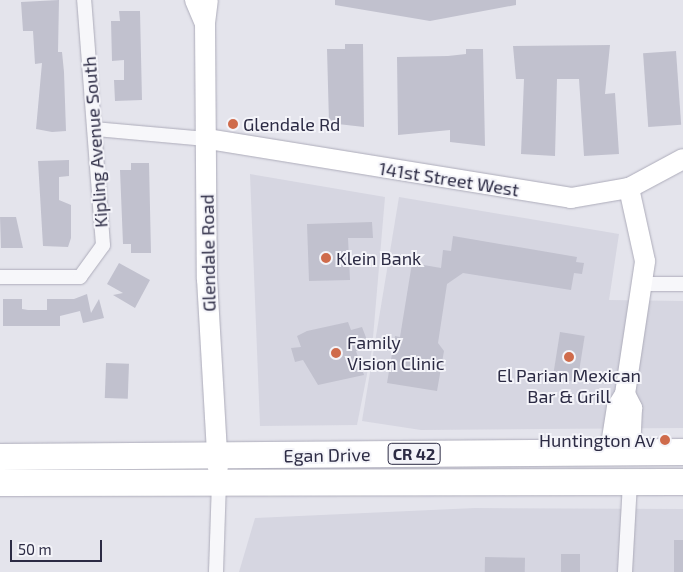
<!DOCTYPE html>
<style>
body{margin:0}
#map{position:relative;width:683px;height:572px;overflow:hidden;background:#e4e4ec;font-family:"Exo 2",sans-serif}
div>[style]{position:absolute}
.built>*{inset:0;background:#d6d6e1}
.building>*{inset:0;background:#c1c1ce;transform-origin:0 0}
.roads{filter:drop-shadow(0 0 1px #adacba) drop-shadow(0 0 1px #adacba)}
.street>*{height:14px;margin:-7px;padding:0 7px;transform-origin:7px;border-radius:7px;background:#f7f7fa}
.secondary>*{height:20px;margin:-10px;padding:0 10px;transform-origin:10px;border-radius:10px;background:#fff}
.highway>*{height:26px;margin:-13px;padding:0 13px;transform-origin:13px;border-radius:13px;background:#fff}
.dots>*{width:14px;height:14px;translate:-50% -50%;box-sizing:border-box;border:2px solid #f4f4f9;border-radius:50%}
span{translate:-50% -50%;white-space:nowrap;text-align:center;line-height:1.15;-webkit-text-stroke:4px #f4f4f9;paint-order:stroke}
.shield-label span{padding:1px 4px;background:#f4f4f9;border:1px solid;border-radius:4px;-webkit-text-stroke-width:0}
.shield-label{font-size:16px;color:#2c2b44;font-weight:700}
.poi-label{font-size:18px;color:#2c2b44}
.left{translate:0 -50%;text-align:left}
.right{translate:-100% -50%;text-align:right}
.street-label{font-size:18px;color:#2c2b44}
.scale{position:absolute;left:10px;top:540px;width:92px;height:22px;box-sizing:border-box;border:2px solid #2c2b44;border-top:0;padding-left:6px;font-size:15px;line-height:18px;white-space:nowrap;color:#2c2b44;-webkit-text-stroke:4px #f4f4f9;paint-order:stroke}
</style>
<div id="map">
<div class="built">
<div style="clip-path:polygon(250px 174px,385px 197px,372px 349px,357px 425px,260px 426px)"></div>
<div style="clip-path:polygon(399px 197px,619px 234px,609px 300px,683px 301px,683px 428px,421px 430px,362px 421px)"></div>
<div style="clip-path:polygon(475px 508px,683px 509px,683px 572px,239px 572px,255px 518px)"></div>
</div>
<div class="building">
<div style="clip-path:polygon(59px 0,58px 52px,62px 52px,64px 72px,66px 131px,52px 132px,36px 129px,42px 63px,35px 64px,33px 31px,23px 31px,21px 2px)"></div>
<div style="clip-path:polygon(335px 0,516px 0,516px 5px,430px 21px,335px 5px)"></div>
<div style="clip-path:polygon(119px 11px,140px 11px,142px 100px,115px 101px,114px 80px,124px 80px,124px 60px,112px 61px,111px 21px,120px 21px)"></div>
<div style="clip-path:polygon(345px 44px,363px 44px,364px 127px,329px 123px,327px 49px,345px 49px)"></div>
<div style="clip-path:polygon(610px 45px,605px 94px,615px 93px,619px 154px,584px 156px,579px 79px,557px 79px,555px 156px,521px 154px,524px 79px,516px 79px,513px 46px)"></div>
<div style="clip-path:polygon(466px 49px,483px 49px,485px 146px,450px 142px,450px 130px,398px 135px,397px 57px,448px 56px,466px 54px)"></div>
<div style="left:676px;top:51px;width:74px;height:33px;rotate:86deg"></div>
<div style="clip-path:polygon(69px 160px,69px 176px,59px 177px,59px 200px,71px 205px,71px 238px,68px 247px,43px 246px,38px 161px)"></div>
<div style="clip-path:polygon(131px 163px,149px 163px,151px 253px,131px 253px,131px 244px,123px 244px,120px 170px,131px 170px)"></div>
<div style="clip-path:polygon(0 217px,16px 217px,23px 248px,1px 248px)"></div>
<div style="clip-path:polygon(372px 222px,373px 238px,348px 238px,350px 280px,309px 281px,307px 224px)"></div>
<div style="clip-path:polygon(453px 236px,577px 257px,576px 262px,584px 263px,582px 274px,574px 273px,571px 290px,463px 273px,447px 284px,438px 343px,444px 351px,437px 391px,387px 383px,395px 336px,400px 337px,412px 263px,441px 268px,443px 250px,451px 251px)"></div>
<div style="clip-path:polygon(119px 263px,150px 280px,135px 308px,113px 295px,123px 293px,107px 284px)"></div>
<div style="clip-path:polygon(87px 294px,91px 313px,99px 299px,104px 318px,83px 323px,80px 311px,60px 316px,60px 326px,3px 326px,3px 299px,22px 299px,22px 309px,28px 310px,47px 310px,47px 299px,74px 299px)"></div>
<div style="clip-path:polygon(348px 322px,351px 330px,362px 327px,370px 348px,356px 351px,364px 375px,318px 385px,303px 360px,295px 362px,291px 348px,301px 347px,297px 336px,307px 331px)"></div>
<div style="left:560px;top:332px;width:25px;height:47px;rotate:9deg"></div>
<div style="left:106px;top:363px;width:23px;height:35px;rotate:2deg"></div>
<div style="left:674px;top:540px;width:9px;height:32px"></div>
<div style="left:561px;top:554px;width:19px;height:18px"></div>
<div style="left:485px;top:557px;width:40px;height:15px;rotate:1deg"></div>
</div>
<div class="roads">
<div class="street">
<div style="left:95px;top:129px;width:113px;rotate:5.1deg"></div>
<div style="left:0;top:277px;width:80px"></div>
<div style="left:80px;top:277px;width:39px;rotate:-54deg"></div>
<div style="left:103px;top:245px;width:246px;rotate:-94.4deg"></div>
<div style="left:642px;top:284px;width:41px"></div>
<div style="left:216px;top:572px;width:90px;rotate:-88.1deg"></div>
<div style="left:625px;top:572px;width:90px;rotate:-86.8deg"></div>
</div>
<div class="secondary">
<div style="left:195px;top:0;width:25px;rotate:67deg"></div>
<div style="left:205px;top:23px;width:23px;rotate:-83deg"></div>
<div style="left:205px;top:23px;width:256px;rotate:89.6deg"></div>
<div style="left:207px;top:279px;width:189px;rotate:86.7deg"></div>
<div style="left:208px;top:139px;width:368px;rotate:9.2deg"></div>
<div style="left:571px;top:198px;width:59px;rotate:-9.8deg"></div>
<div style="left:629px;top:188px;width:61px;rotate:-28.2deg"></div>
<div style="left:625px;top:394px;width:16px;rotate:63deg"></div>
<div style="left:632px;top:408px;width:44px;rotate:92.6deg"></div>
<div style="left:610px;top:451px;width:45px;rotate:-81deg"></div>
<div style="left:617px;top:407px;width:15px;rotate:-58deg"></div>
<div style="left:625px;top:394px;width:134px;rotate:-81.4deg"></div>
<div style="left:645px;top:261px;width:75px;rotate:-102.4deg"></div>
</div>
<div class="highway">
<div style="left:0;top:457px;width:683px;rotate:-0.42deg"></div>
<div style="left:0;top:483px;width:683px;rotate:-0.08deg"></div>
</div>
</div>
<div class="dots">
<div style="left:233px;top:124px;background:#cf6b4b"></div>
<div style="left:326px;top:258px;background:#cf6b4b"></div>
<div style="left:336px;top:353px;background:#cf6b4b"></div>
<div style="left:569px;top:357px;background:#cf6b4b"></div>
<div style="left:665px;top:440px;background:#cf6b4b"></div>
</div>
<div class="shield-label">
<span style="left:414px;top:454px">CR 42</span>
</div>
<div class="poi-label">
<span class="left" style="left:243px;top:124px">Glendale Rd</span>
<span class="left" style="left:336px;top:258px">Klein Bank</span>
<span class="left" style="left:347px;top:353px">Family<br>Vision Clinic</span>
<span style="left:569px;top:386px">El Parian Mexican<br>Bar &amp; Grill</span>
<span class="right" style="left:655px;top:440px">Huntington Av</span>
</div>
<div class="street-label">
<span style="left:95px;top:142px;rotate:-94deg">Kipling Avenue South</span>
<span style="left:449px;top:179px;rotate:9deg">141st Street West</span>
<span style="left:208px;top:253px;rotate:-91deg">Glendale Road</span>
<span style="left:327px;top:455px;rotate:-1deg">Egan Drive</span>
</div>
<div class="scale">50 m</div>
</div>
